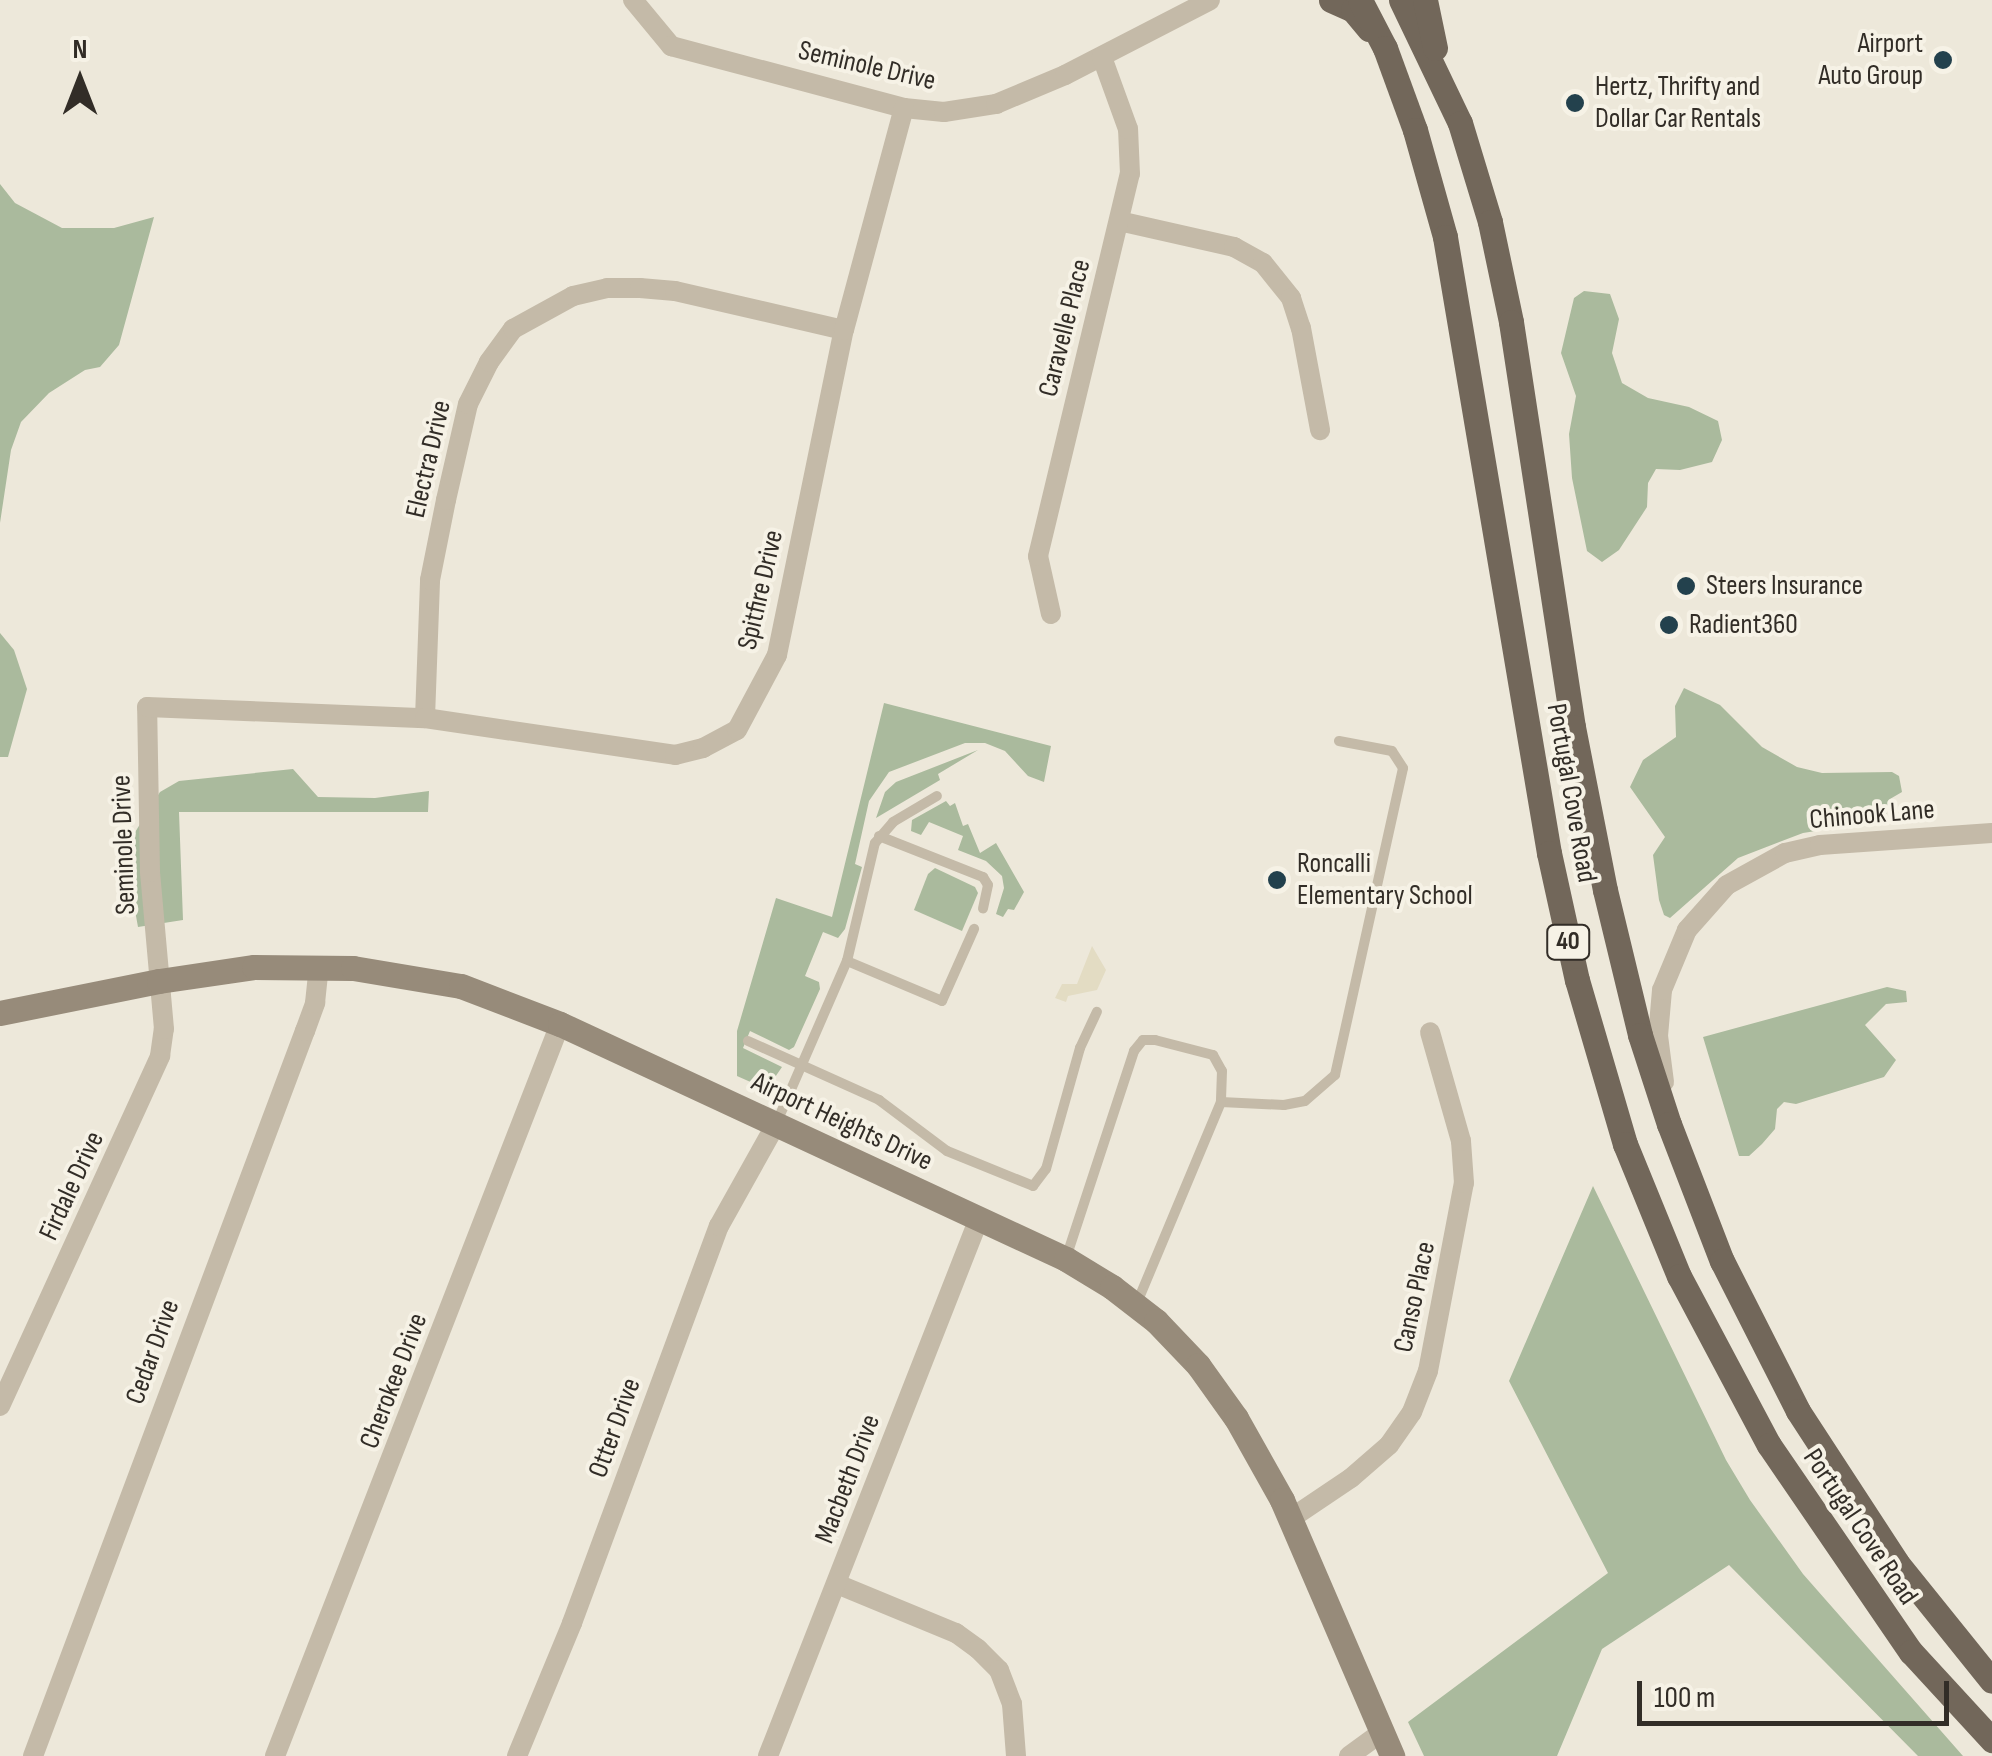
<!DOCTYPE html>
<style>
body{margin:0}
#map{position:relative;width:1992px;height:1756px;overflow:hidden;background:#ede8da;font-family:"Sofia Sans Condensed",sans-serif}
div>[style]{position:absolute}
.green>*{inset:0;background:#aaba9d}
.plaza>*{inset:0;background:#e3dcc3}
.lane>*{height:10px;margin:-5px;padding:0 5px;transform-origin:5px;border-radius:5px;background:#c4baa8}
.street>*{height:20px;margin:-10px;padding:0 10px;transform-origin:10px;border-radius:10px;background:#c4baa8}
.secondary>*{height:25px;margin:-12.5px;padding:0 12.5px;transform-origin:12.5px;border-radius:12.5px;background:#978b7a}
.primary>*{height:25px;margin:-12.5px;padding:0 12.5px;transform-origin:12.5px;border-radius:12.5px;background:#72675a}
.dots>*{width:28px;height:28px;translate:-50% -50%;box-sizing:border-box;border:5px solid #f6f2e6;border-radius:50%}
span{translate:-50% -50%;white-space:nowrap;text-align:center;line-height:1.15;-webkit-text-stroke:8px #f6f2e6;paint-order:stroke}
.shield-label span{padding:2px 8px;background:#f6f2e6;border:2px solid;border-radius:8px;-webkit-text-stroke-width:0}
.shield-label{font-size:25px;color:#322d27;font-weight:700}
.poi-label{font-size:28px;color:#322d27}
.right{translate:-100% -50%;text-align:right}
.left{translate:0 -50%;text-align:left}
.street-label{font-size:28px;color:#322d27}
.north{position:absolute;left:30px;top:30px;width:100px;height:100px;-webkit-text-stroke:8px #f6f2e6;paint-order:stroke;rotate:0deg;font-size:28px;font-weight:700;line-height:40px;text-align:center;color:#322d27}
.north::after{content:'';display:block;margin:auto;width:35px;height:45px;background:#322d27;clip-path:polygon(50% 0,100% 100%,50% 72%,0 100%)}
.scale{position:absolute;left:1637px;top:1681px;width:312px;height:45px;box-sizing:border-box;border:5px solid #322d27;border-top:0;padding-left:12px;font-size:30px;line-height:35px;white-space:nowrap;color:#322d27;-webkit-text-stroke:8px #f6f2e6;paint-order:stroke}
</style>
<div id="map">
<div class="green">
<div style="clip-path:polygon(0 184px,15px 203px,62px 228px,114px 228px,154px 217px,119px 345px,100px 367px,85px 370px,49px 393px,21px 422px,11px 450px,0 523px)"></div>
<div style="clip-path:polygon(1584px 291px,1610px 294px,1619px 319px,1612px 353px,1622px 383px,1648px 398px,1689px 407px,1718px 421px,1722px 440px,1712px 462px,1680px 470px,1656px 469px,1648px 483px,1647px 507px,1619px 550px,1602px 562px,1587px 551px,1572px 478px,1569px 434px,1576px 396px,1561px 353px,1574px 298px)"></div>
<div style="clip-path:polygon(0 633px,14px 650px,27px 689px,8px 757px,0 757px)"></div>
<div style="clip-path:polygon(1684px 688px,1720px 705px,1762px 747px,1797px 767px,1822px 773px,1892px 772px,1899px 776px,1902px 792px,1890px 799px,1885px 820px,1803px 833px,1738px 858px,1670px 918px,1664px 915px,1659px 900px,1653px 855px,1665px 837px,1630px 787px,1643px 760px,1676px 737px,1675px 706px)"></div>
<div style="clip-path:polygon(884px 703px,1051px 746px,1044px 782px,1028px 776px,1005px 751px,985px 743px,965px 743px,889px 772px,869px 801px,855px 864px,862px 867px,845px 929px,838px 938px,823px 932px,805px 976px,819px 982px,820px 989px,794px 1047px,789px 1050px,750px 1031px,743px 1048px,782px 1067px,771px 1083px,755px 1084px,737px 1076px,737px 1031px,776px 898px,832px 917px)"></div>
<div style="clip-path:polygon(978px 750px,938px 774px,940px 780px,876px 818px,885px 792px,896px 782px)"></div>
<div style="clip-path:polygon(293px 769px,318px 797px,375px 798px,429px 791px,428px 812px,179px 812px,183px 920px,138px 927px,124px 850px,160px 792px,179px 781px)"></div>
<div style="clip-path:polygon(946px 801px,950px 806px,955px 803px,963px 826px,968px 824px,980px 853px,996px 843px,1024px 892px,1014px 910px,1008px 909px,1003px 917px,996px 914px,1004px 888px,1002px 876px,986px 861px,958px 850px,963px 836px,929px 822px,921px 835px,911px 831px,912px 820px)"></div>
<div style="clip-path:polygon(935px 868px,975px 887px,978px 893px,962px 931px,914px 910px,928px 874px)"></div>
<div style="clip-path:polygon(1887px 987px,1906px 991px,1907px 1002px,1886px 1004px,1865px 1025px,1896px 1060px,1884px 1077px,1796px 1104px,1784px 1102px,1777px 1109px,1775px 1129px,1762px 1144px,1749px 1156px,1739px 1156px,1703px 1037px)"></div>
<div style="clip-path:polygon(1593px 1186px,1726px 1460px,1750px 1500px,1803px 1574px,1963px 1756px,1918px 1756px,1729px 1565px,1602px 1649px,1557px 1756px,1424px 1756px,1408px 1722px,1608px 1573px,1509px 1381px)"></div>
</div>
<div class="plaza">
<div style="clip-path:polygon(1092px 946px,1106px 970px,1097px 990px,1068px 996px,1066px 1002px,1055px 998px,1062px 984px,1077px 984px)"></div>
</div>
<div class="lane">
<div style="left:879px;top:836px;width:112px;rotate:21.5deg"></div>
<div style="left:983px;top:877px;width:9px;rotate:58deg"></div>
<div style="left:988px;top:885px;width:24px;rotate:102deg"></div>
<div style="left:847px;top:961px;width:103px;rotate:22.8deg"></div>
<div style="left:942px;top:1001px;width:79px;rotate:-66deg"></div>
<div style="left:748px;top:1041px;width:144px;rotate:24.2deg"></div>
<div style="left:879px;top:1100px;width:85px;rotate:36.9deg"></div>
<div style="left:947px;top:1151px;width:93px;rotate:22.1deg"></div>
<div style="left:1033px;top:1186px;width:21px;rotate:-53deg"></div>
<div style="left:1046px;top:1169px;width:126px;rotate:-74.3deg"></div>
<div style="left:1080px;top:1048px;width:40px;rotate:-65deg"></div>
<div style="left:1221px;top:1102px;width:63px;rotate:2.7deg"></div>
<div style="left:1284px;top:1105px;width:21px;rotate:-11deg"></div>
<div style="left:1305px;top:1101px;width:40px;rotate:-41deg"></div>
<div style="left:1335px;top:1075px;width:314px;rotate:-77.5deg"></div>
<div style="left:1403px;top:768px;width:20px;rotate:-123deg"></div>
<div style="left:1392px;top:751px;width:54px;rotate:-169.3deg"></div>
<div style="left:776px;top:1124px;width:178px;rotate:-66.5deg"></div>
<div style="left:847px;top:961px;width:121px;rotate:-76.7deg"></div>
<div style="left:875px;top:843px;width:28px;rotate:-49deg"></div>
<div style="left:893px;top:822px;width:51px;rotate:-30.6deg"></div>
<div style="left:1066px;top:1258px;width:218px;rotate:-71.8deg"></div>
<div style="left:1134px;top:1051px;width:14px;rotate:-51deg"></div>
<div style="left:1143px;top:1040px;width:12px"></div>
<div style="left:1155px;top:1040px;width:60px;rotate:14.5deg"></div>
<div style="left:1213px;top:1055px;width:18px;rotate:61deg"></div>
<div style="left:1222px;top:1071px;width:31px;rotate:92deg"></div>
<div style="left:1221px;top:1102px;width:218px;rotate:112.7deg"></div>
</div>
<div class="street">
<div style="left:633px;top:0;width:60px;rotate:50.4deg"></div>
<div style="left:671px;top:46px;width:241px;rotate:14.9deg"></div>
<div style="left:904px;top:108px;width:40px;rotate:5.7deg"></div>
<div style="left:944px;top:112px;width:53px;rotate:-8.7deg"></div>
<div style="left:996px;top:104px;width:75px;rotate:-22.8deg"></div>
<div style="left:1065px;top:75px;width:163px;rotate:-27.3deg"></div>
<div style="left:1119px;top:221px;width:118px;rotate:12.7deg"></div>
<div style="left:1234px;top:247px;width:33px;rotate:29deg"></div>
<div style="left:1263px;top:263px;width:45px;rotate:51.3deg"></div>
<div style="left:1291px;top:298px;width:32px;rotate:72deg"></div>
<div style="left:1301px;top:328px;width:104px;rotate:79.4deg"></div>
<div style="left:1051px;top:614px;width:59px;rotate:-102.6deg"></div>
<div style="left:1038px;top:556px;width:393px;rotate:-76.5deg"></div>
<div style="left:1130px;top:174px;width:45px;rotate:-92.5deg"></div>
<div style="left:1128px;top:129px;width:77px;rotate:-109.9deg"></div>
<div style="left:425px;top:718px;width:138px;rotate:-87.9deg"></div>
<div style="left:430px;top:580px;width:82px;rotate:-78.7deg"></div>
<div style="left:446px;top:500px;width:98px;rotate:-77.1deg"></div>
<div style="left:468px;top:404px;width:47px;rotate:-63.4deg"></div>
<div style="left:489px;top:362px;width:41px;rotate:-54deg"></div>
<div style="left:513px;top:329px;width:68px;rotate:-28.8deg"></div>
<div style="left:573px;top:296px;width:35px;rotate:-13deg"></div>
<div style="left:607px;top:288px;width:33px"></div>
<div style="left:640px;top:288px;width:35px;rotate:5deg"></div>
<div style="left:675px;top:291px;width:173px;rotate:13deg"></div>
<div style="left:1664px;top:1082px;width:46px;rotate:-97.4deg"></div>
<div style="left:1658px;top:1036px;width:46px;rotate:-85deg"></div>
<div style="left:1662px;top:990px;width:65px;rotate:-67.4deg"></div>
<div style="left:1687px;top:930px;width:60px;rotate:-48.4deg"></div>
<div style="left:1727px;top:885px;width:66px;rotate:-28.9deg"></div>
<div style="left:1785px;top:853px;width:36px;rotate:-13deg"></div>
<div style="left:1820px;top:845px;width:172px;rotate:-4deg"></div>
<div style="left:0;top:1406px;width:385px;rotate:-65.4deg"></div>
<div style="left:160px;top:1056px;width:27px;rotate:-82deg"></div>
<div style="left:164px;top:1029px;width:158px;rotate:-95.1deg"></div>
<div style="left:150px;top:872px;width:165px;rotate:-91deg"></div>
<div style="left:147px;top:707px;width:278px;rotate:2.3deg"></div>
<div style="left:425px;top:718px;width:253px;rotate:8.4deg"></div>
<div style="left:675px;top:755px;width:29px;rotate:-14deg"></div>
<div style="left:703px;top:748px;width:38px;rotate:-28deg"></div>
<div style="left:737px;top:730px;width:85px;rotate:-61.9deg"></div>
<div style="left:777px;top:655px;width:332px;rotate:-78.4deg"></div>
<div style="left:844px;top:330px;width:230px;rotate:-74.9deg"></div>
<div style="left:1290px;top:1519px;width:73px;rotate:-33.9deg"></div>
<div style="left:1351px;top:1478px;width:50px;rotate:-41deg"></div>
<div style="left:1389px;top:1445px;width:40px;rotate:-55.1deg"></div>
<div style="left:1412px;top:1412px;width:44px;rotate:-68.7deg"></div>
<div style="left:1428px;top:1371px;width:191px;rotate:-79.2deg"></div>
<div style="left:1464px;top:1183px;width:42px;rotate:-94.1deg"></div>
<div style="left:1461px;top:1141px;width:113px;rotate:-105.9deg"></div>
<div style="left:837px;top:1584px;width:129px;rotate:22.4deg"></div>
<div style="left:956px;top:1633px;width:27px;rotate:36deg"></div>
<div style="left:978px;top:1649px;width:30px;rotate:45deg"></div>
<div style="left:999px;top:1670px;width:36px;rotate:69deg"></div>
<div style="left:1012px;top:1704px;width:52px;rotate:85.6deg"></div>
<div style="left:33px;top:1756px;width:774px;rotate:-69.44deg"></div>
<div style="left:305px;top:1031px;width:30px;rotate:-70deg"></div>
<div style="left:315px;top:1003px;width:37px;rotate:-84deg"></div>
<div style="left:275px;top:1756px;width:786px;rotate:-68.73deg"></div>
<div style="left:517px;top:1756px;width:144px;rotate:-67.5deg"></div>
<div style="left:572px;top:1623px;width:423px;rotate:-69.7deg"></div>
<div style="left:719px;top:1226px;width:117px;rotate:-60.8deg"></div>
<div style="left:768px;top:1756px;width:575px;rotate:-68.57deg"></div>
<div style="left:1349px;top:1756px;width:39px;rotate:-36deg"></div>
</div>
<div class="secondary">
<div style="left:0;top:1013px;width:162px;rotate:-11.4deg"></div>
<div style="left:159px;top:981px;width:96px;rotate:-8.4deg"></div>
<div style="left:254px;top:967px;width:99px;rotate:0.6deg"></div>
<div style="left:353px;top:968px;width:109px;rotate:9.5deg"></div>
<div style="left:461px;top:986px;width:106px;rotate:21deg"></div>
<div style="left:560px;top:1024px;width:558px;rotate:24.91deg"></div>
<div style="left:1066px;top:1259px;width:54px;rotate:31.3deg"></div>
<div style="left:1112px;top:1287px;width:56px;rotate:37.7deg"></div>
<div style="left:1156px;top:1321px;width:61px;rotate:46.3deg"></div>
<div style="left:1198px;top:1365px;width:65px;rotate:54.4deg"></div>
<div style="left:1236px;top:1418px;width:94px;rotate:60.7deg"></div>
<div style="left:1282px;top:1500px;width:279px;rotate:66.7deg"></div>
</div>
<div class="primary">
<div style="left:1331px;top:0;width:24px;rotate:24deg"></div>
<div style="left:1353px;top:10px;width:25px;rotate:50deg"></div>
<div style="left:1360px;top:0;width:54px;rotate:62.5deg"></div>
<div style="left:1385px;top:48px;width:87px;rotate:69.9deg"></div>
<div style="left:1415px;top:130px;width:111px;rotate:74.3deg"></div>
<div style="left:1445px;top:237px;width:625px;rotate:80.42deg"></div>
<div style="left:1549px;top:853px;width:130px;rotate:77.6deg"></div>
<div style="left:1577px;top:980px;width:171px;rotate:73.7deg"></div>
<div style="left:1625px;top:1144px;width:143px;rotate:67.8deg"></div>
<div style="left:1679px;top:1276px;width:191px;rotate:62deg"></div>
<div style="left:1769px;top:1445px;width:251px;rotate:55.6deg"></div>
<div style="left:1911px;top:1652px;width:120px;rotate:47.4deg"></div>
<div style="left:1401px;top:0;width:136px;rotate:64.4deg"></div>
<div style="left:1460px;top:123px;width:103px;rotate:73.1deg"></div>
<div style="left:1490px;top:222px;width:102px;rotate:78.1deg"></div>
<div style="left:1511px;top:322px;width:410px;rotate:81.3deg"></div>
<div style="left:1573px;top:727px;width:166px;rotate:78.9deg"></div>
<div style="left:1605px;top:890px;width:149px;rotate:76.4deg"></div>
<div style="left:1640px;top:1035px;width:94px;rotate:72deg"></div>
<div style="left:1669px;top:1124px;width:147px;rotate:68.9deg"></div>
<div style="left:1722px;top:1261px;width:168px;rotate:63.1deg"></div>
<div style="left:1798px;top:1411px;width:181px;rotate:56.9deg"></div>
<div style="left:1897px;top:1563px;width:151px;rotate:51.2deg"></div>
<div style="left:1425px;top:0;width:49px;rotate:78.2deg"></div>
</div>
<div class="dots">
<div style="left:1943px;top:60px;background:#23414d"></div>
<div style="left:1575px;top:103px;background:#23414d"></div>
<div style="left:1686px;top:586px;background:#23414d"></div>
<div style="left:1669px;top:625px;background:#23414d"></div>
<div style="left:1277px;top:880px;background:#23414d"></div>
</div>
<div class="shield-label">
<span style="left:1568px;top:942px">40</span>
</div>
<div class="poi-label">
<span class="right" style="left:1923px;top:60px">Airport<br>Auto Group</span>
<span class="left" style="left:1595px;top:103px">Hertz, Thrifty and<br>Dollar Car Rentals</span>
<span class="left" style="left:1706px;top:586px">Steers Insurance</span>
<span class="left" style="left:1689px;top:625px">Radient360</span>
<span class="left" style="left:1297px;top:880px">Roncalli<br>Elementary School</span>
</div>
<div class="street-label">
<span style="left:867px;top:66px;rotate:13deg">Seminole Drive</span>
<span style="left:1065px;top:328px;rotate:-76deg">Caravelle Place</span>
<span style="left:429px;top:459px;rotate:-77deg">Electra Drive</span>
<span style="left:761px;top:590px;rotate:-77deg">Spitfire Drive</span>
<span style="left:1571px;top:793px;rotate:80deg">Portugal Cove Road</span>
<span style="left:1872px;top:815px;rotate:-5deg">Chinook Lane</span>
<span style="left:124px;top:845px;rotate:-92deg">Seminole Drive</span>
<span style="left:842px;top:1122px;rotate:25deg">Airport Heights Drive</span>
<span style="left:72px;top:1186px;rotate:-65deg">Firdale Drive</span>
<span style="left:1415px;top:1297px;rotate:-78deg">Canso Place</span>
<span style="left:153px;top:1352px;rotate:-70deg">Cedar Drive</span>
<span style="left:394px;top:1381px;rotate:-69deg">Cherokee Drive</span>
<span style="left:615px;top:1428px;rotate:-70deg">Otter Drive</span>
<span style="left:848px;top:1479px;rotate:-69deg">Macbeth Drive</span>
<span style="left:1860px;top:1527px;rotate:56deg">Portugal Cove Road</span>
</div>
<div class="north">N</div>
<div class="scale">100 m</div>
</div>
